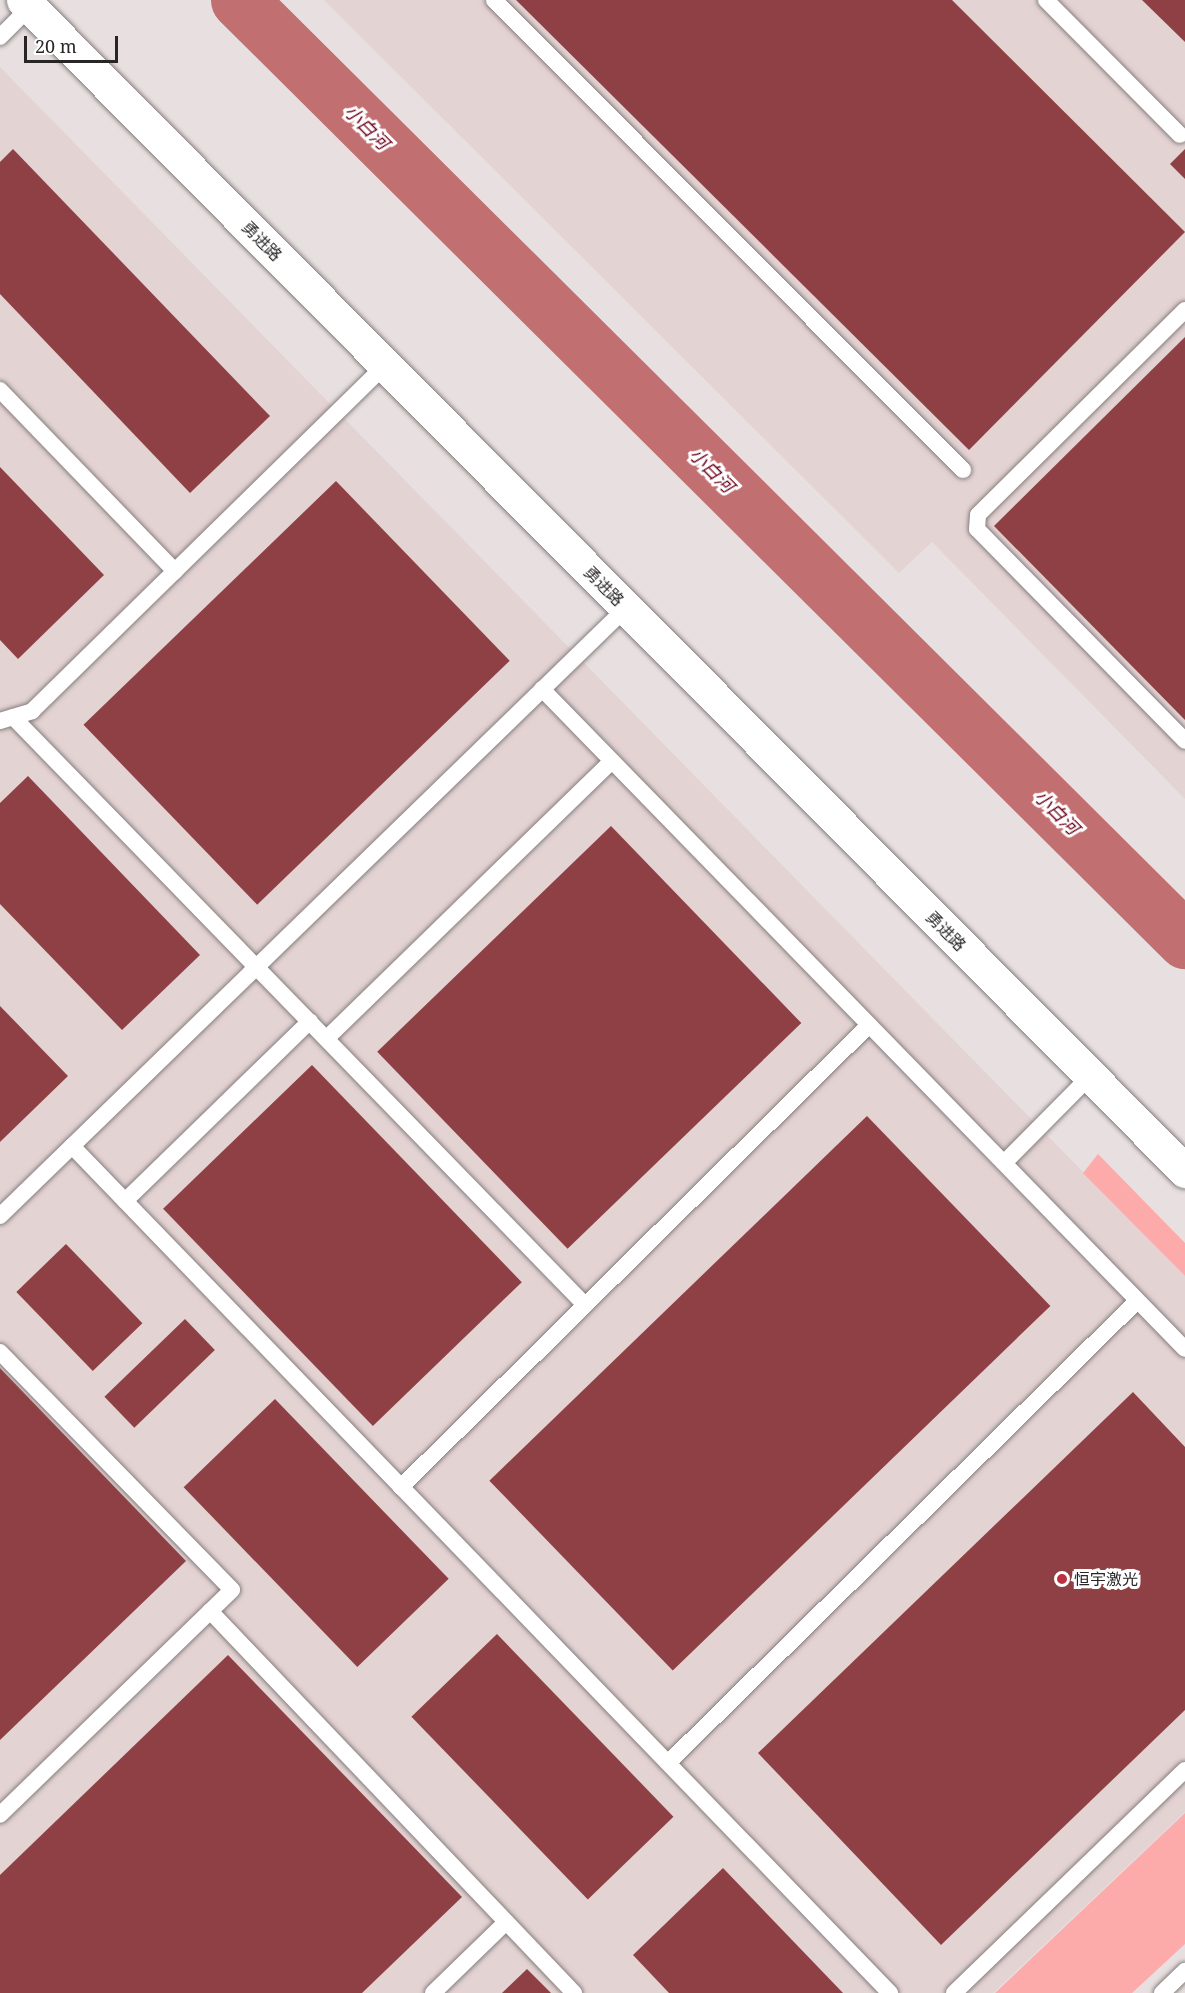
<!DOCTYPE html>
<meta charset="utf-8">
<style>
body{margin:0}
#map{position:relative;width:1185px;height:1993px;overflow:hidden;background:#e8e0e0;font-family:"Noto Serif","Noto Sans SC",serif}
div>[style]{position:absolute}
.built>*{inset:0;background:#e4d3d3}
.green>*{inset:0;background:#fdaaaa}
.river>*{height:57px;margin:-28.5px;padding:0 28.5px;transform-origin:28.5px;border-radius:28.5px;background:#c26f71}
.building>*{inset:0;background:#8e4044;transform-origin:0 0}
.roads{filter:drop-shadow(0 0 2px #857e7e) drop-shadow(0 0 2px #857e7e)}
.service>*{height:16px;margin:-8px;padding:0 8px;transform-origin:8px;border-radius:8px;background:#fff}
.tertiary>*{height:33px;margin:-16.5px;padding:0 16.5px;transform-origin:16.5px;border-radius:16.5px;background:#fff}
.dots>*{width:16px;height:16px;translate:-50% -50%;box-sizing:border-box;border:3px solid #fff;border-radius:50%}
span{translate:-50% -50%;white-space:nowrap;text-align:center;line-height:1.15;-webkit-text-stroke:6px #fff;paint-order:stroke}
.street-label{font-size:16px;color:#282525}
.poi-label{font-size:16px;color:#282525}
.left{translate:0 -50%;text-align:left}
.water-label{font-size:18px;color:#6c0019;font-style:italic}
.scale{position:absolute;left:24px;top:36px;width:94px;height:27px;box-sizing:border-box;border:3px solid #282525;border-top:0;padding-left:8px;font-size:18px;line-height:21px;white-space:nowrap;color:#282525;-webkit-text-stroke:4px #fff;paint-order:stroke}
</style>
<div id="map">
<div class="built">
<div style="clip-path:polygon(324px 0,1185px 0,1185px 799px,932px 542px,899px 573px)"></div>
<div style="clip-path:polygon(0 67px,1185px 1276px,1185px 1812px,993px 1993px,0 1993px)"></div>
</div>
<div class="green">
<div style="clip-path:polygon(1098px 1154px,1185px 1243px,1185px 1276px,1083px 1173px)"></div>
<div style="clip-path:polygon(1185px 1813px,1185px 1944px,1132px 1993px,995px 1993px)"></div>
</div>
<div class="river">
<div style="left:239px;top:0;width:1334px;rotate:44.82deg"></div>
</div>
<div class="building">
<div style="clip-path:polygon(516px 0,952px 0,1185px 232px,969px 450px)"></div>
<div style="clip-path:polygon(1142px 0,1185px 0,1185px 42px)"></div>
<div style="clip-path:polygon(13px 149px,270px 416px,190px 493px,0 294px,0 162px)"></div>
<div style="clip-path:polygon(1185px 149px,1185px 179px,1170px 164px)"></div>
<div style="clip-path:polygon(1185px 337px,1185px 720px,994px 526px)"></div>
<div style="clip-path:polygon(0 467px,104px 575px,18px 659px,0 640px)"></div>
<div style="left:336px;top:481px;width:250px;height:351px;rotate:46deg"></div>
<div style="clip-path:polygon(28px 776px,200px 955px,122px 1030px,0 904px,0 803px)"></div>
<div style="left:611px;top:826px;width:274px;height:325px;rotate:46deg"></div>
<div style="clip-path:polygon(0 1006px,68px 1076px,0 1142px)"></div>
<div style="left:312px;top:1065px;width:302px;height:207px;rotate:46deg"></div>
<div style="left:867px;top:1116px;width:264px;height:525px;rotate:46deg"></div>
<div style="left:66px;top:1244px;width:110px;height:69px;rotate:46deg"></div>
<div style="left:185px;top:1319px;width:43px;height:112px;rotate:46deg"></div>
<div style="clip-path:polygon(0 1368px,186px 1561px,0 1740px)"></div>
<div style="clip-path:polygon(1133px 1392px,1185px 1447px,1185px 1710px,941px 1945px,758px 1753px)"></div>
<div style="left:275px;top:1399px;width:250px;height:127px;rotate:46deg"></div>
<div style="left:497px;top:1634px;width:254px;height:119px;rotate:46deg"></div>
<div style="clip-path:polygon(228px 1655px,462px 1897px,362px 1993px,0 1993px,0 1875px)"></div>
<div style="clip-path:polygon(723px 1868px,843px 1993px,669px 1993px,633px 1955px)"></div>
<div style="clip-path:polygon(527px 1969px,551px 1993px,502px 1993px)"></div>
</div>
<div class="roads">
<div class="service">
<div style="left:494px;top:0;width:664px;rotate:45.06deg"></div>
<div style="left:1046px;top:0;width:190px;rotate:45.2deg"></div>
<div style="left:0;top:37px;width:42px;rotate:-45deg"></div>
<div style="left:1185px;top:310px;width:291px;rotate:135.3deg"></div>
<div style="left:978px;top:515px;width:14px;rotate:94deg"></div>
<div style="left:977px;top:529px;width:297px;rotate:45.5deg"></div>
<div style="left:0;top:390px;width:252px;rotate:46deg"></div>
<div style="left:542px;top:689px;width:921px;rotate:45.75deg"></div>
<div style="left:13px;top:717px;width:820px;rotate:45.79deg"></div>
<div style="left:0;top:721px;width:34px;rotate:-17deg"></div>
<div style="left:32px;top:711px;width:494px;rotate:-44.4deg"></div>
<div style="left:327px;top:1038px;width:397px;rotate:-44.2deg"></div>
<div style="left:72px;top:1146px;width:1178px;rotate:46deg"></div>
<div style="left:1004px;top:1163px;width:122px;rotate:-45.3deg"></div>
<div style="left:125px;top:1201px;width:258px;rotate:-44.2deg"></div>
<div style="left:0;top:1216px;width:873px;rotate:-44.16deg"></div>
<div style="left:0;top:1352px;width:332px;rotate:45.7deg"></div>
<div style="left:232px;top:1590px;width:323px;rotate:135.9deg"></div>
<div style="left:401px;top:1487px;width:658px;rotate:-44.63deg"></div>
<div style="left:210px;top:1611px;width:528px;rotate:46.38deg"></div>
<div style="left:668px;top:1763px;width:658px;rotate:-44.57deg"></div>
<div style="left:433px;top:1993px;width:102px;rotate:-44.2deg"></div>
<div style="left:954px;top:1993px;width:321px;rotate:-44deg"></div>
<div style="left:1162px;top:1993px;width:32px;rotate:-44deg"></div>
</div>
<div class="tertiary">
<div style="left:23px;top:0;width:1650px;rotate:45.22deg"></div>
</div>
</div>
<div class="dots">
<div style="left:1062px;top:1579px;background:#bf2f42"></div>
</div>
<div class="street-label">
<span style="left:262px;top:241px;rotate:45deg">勇进路</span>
<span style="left:604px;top:586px;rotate:45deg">勇进路</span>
<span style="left:946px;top:931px;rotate:45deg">勇进路</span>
</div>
<div class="poi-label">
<span class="left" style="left:1074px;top:1579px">恒宇激光</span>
</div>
<div class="water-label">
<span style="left:367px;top:127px;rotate:45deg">小白河</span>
<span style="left:712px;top:470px;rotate:45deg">小白河</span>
<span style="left:1057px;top:812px;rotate:45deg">小白河</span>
</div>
<div class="scale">20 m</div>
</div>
